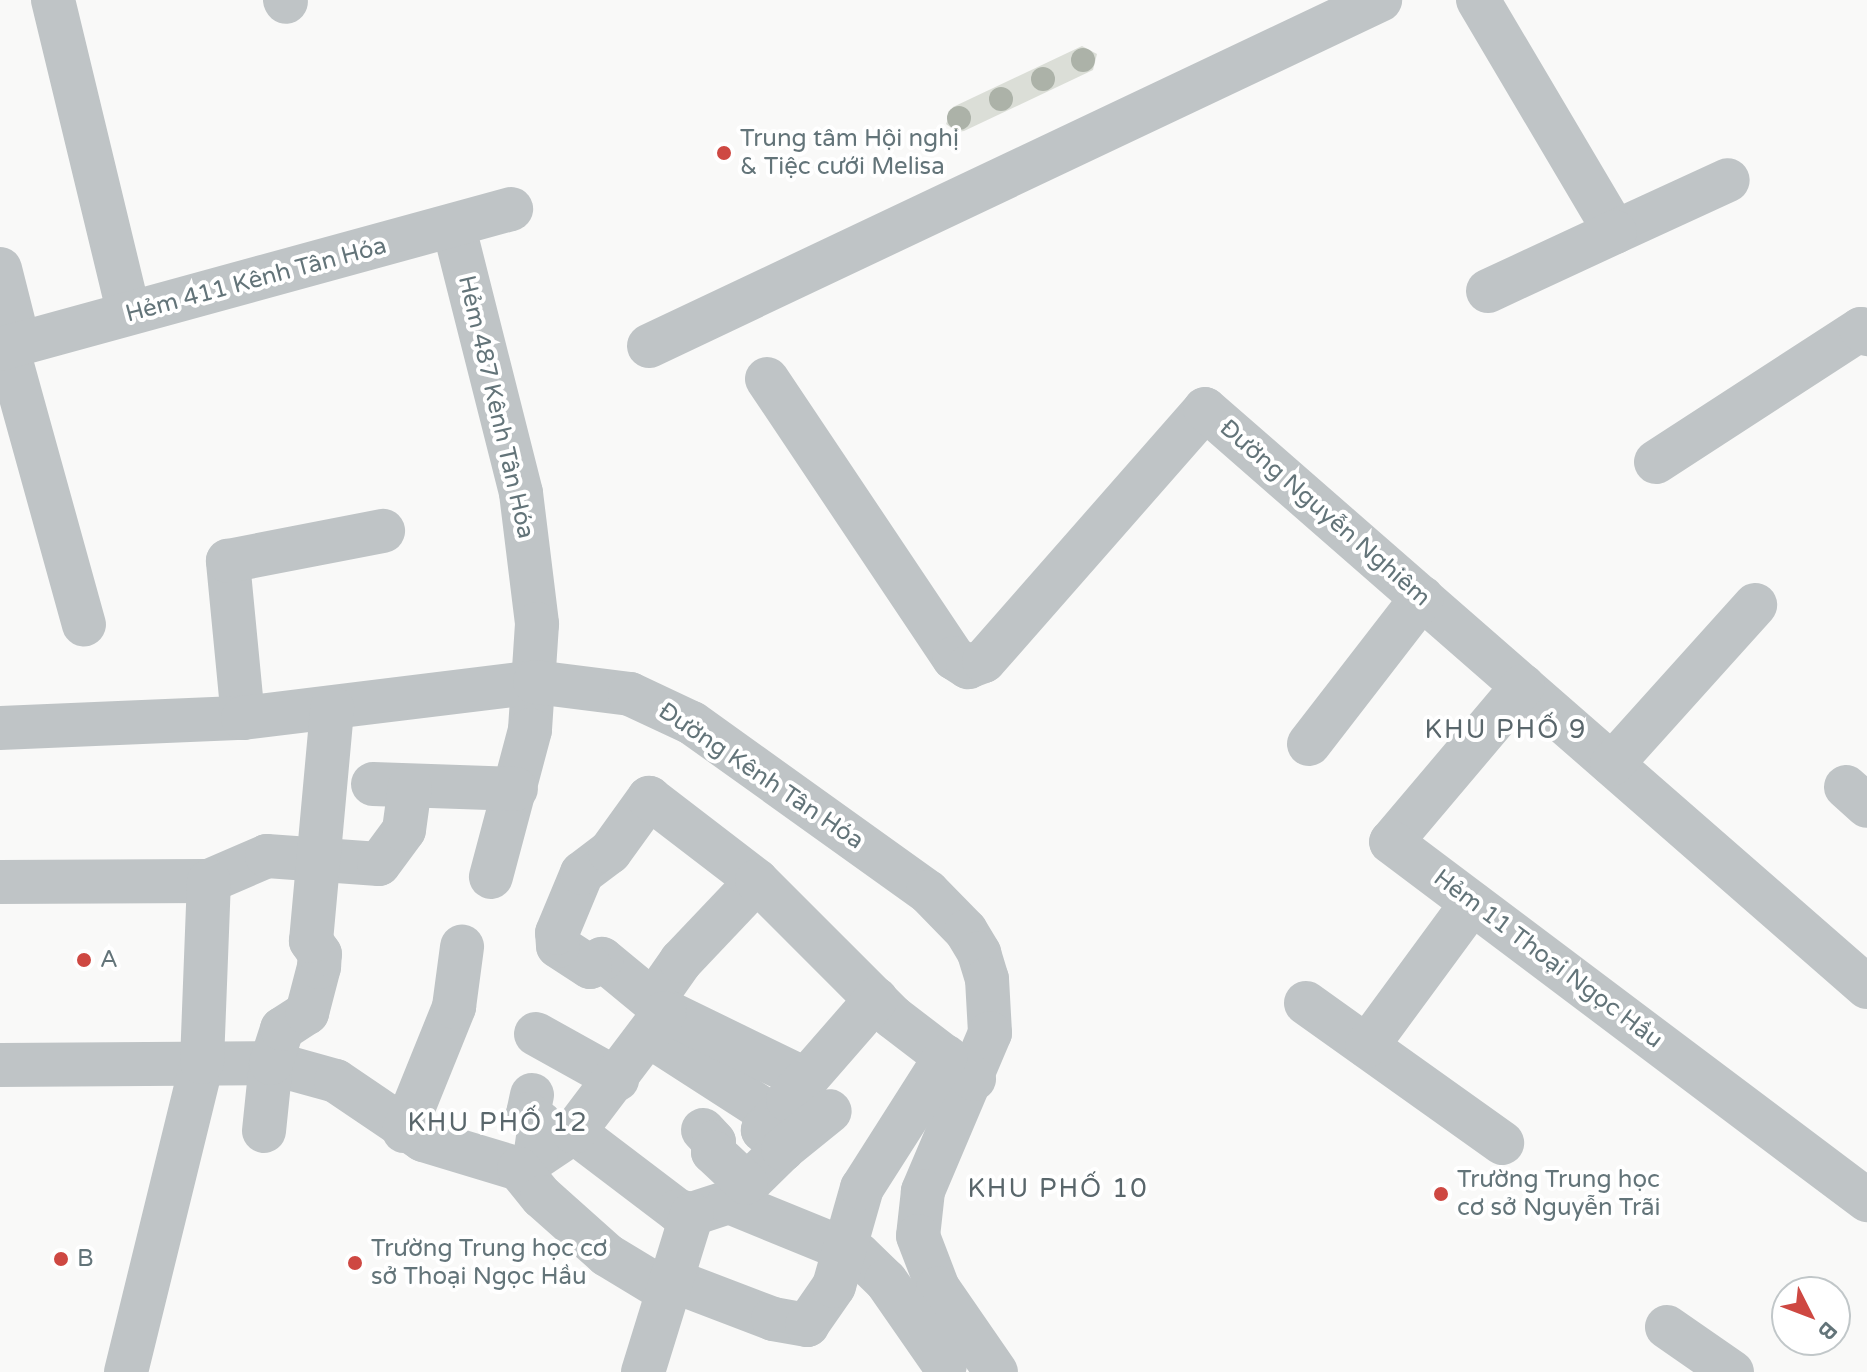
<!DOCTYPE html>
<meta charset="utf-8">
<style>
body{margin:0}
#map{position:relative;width:1867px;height:1372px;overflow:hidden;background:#f9f9f8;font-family:"Varela Round",sans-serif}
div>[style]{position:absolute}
.green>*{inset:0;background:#dbded7}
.minor>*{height:44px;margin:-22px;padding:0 22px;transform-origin:22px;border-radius:22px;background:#bfc4c6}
.trees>*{width:24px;height:24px;margin:-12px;border-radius:50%;background:#acb2a8}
.dots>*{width:22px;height:22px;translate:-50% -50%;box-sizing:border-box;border:4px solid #fff;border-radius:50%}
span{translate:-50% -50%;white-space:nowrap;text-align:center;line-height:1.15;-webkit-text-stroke:8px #fff;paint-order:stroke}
.poi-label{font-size:24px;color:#637479}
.left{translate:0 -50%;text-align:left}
.street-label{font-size:24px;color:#637479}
.neighbourhood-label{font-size:26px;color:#59666b;letter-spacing:2px}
.north{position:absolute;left:1771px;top:1276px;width:80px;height:80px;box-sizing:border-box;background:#fff;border:2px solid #c1c7c9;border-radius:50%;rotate:132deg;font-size:22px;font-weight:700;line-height:32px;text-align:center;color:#637479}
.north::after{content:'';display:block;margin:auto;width:28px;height:36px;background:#ce4842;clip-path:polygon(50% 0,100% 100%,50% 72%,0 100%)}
</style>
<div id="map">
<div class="green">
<div style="clip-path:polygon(1082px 46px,1097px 54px,1093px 70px,964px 131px,957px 132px,946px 124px,953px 107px)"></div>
</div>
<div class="minor">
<div style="left:53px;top:0;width:322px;rotate:76.4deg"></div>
<div style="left:285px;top:0;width:2px;rotate:63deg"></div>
<div style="left:1478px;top:0;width:269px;rotate:59.4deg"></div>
<div style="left:1615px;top:232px;width:124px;rotate:-24.7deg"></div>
<div style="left:454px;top:228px;width:273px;rotate:75.8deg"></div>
<div style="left:521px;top:493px;width:132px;rotate:83deg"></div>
<div style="left:537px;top:624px;width:106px;rotate:93.8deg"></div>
<div style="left:530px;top:730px;width:152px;rotate:104.9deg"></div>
<div style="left:0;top:269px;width:77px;rotate:75.8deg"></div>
<div style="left:1488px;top:291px;width:140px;rotate:-24.9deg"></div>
<div style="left:649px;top:346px;width:809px;rotate:-25.33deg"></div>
<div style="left:7px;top:347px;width:288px;rotate:74.5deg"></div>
<div style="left:0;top:349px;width:530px;rotate:-15.32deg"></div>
<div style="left:767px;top:379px;width:336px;rotate:56.2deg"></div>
<div style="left:954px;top:658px;width:17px;rotate:33deg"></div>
<div style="left:968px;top:667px;width:17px;rotate:-21deg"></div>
<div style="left:984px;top:661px;width:335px;rotate:-48.7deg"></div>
<div style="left:1205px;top:409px;width:879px;rotate:41.12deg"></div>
<div style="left:1656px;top:462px;width:244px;rotate:-33deg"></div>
<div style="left:1861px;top:329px;width:8px;rotate:40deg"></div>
<div style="left:1523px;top:686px;width:204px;rotate:130.2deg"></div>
<div style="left:1391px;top:842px;width:596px;rotate:36.95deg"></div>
<div style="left:243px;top:718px;width:158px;rotate:-95.5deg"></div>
<div style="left:228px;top:561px;width:158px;rotate:-11deg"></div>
<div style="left:0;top:728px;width:243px;rotate:-2.4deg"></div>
<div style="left:243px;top:718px;width:294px;rotate:-7deg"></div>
<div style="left:535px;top:682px;width:96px;rotate:7.2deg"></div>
<div style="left:630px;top:694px;width:68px;rotate:25.1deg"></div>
<div style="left:692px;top:723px;width:290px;rotate:35.6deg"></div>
<div style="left:928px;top:892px;width:54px;rotate:45.7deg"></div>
<div style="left:966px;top:931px;width:26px;rotate:59deg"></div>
<div style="left:979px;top:953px;width:27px;rotate:73deg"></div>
<div style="left:987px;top:979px;width:54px;rotate:86.8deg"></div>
<div style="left:990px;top:1033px;width:172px;rotate:113deg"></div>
<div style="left:923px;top:1191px;width:45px;rotate:96.3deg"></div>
<div style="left:918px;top:1236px;width:56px;rotate:69deg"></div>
<div style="left:938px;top:1288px;width:102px;rotate:55.4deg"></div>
<div style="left:1309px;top:744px;width:185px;rotate:-52.3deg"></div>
<div style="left:1612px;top:764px;width:214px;rotate:-48deg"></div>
<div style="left:373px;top:784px;width:143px;rotate:2deg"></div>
<div style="left:1846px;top:787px;width:28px;rotate:42deg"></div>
<div style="left:0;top:882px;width:209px;rotate:-0.3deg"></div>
<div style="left:209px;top:881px;width:63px;rotate:-23.3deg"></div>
<div style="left:267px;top:856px;width:112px;rotate:4.1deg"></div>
<div style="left:379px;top:864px;width:42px;rotate:-53.7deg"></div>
<div style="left:404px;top:830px;width:44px;rotate:-82.2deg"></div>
<div style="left:653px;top:1001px;width:49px;rotate:-55deg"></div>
<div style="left:681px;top:961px;width:110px;rotate:-46.5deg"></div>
<div style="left:1306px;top:1003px;width:241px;rotate:35.5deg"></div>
<div style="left:536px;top:1034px;width:93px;rotate:29.1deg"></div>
<div style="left:648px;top:1035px;width:151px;rotate:32.8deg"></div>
<div style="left:775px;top:1117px;width:18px;rotate:133deg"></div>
<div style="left:763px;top:1130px;width:28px;rotate:44deg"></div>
<div style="left:783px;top:1149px;width:76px;rotate:135.5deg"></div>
<div style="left:1367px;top:1046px;width:177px;rotate:-53.7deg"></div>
<div style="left:0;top:1065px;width:271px;rotate:-0.4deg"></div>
<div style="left:271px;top:1063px;width:67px;rotate:15.5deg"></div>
<div style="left:336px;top:1081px;width:105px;rotate:34.1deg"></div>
<div style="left:423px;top:1140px;width:100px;rotate:16.8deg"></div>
<div style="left:519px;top:1169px;width:66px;rotate:-33.9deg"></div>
<div style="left:574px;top:1132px;width:131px;rotate:37.2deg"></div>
<div style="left:678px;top:1211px;width:14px;rotate:12deg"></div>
<div style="left:692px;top:1214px;width:39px;rotate:-18deg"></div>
<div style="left:729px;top:1202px;width:140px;rotate:22.2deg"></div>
<div style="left:859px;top:1255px;width:37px;rotate:44deg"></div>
<div style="left:886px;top:1281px;width:103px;rotate:55.2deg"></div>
<div style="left:805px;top:1079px;width:156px;rotate:-154.1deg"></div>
<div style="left:665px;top:1011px;width:82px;rotate:-140.5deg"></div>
<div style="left:602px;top:959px;width:14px;rotate:146deg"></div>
<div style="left:590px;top:967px;width:38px;rotate:-147deg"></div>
<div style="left:558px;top:946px;width:13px;rotate:-94deg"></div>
<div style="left:557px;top:933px;width:65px;rotate:-67.4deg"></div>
<div style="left:582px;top:873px;width:35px;rotate:-37deg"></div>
<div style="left:610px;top:852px;width:67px;rotate:-54.2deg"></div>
<div style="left:649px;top:798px;width:136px;rotate:37.5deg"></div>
<div style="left:757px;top:881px;width:192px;rotate:45deg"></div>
<div style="left:893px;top:1017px;width:102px;rotate:37.4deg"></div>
<div style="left:532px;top:1095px;width:19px;rotate:102deg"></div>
<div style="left:528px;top:1114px;width:15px;rotate:37deg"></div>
<div style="left:540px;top:1123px;width:35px;rotate:98deg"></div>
<div style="left:788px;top:1100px;width:134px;rotate:-48.9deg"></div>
<div style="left:703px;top:1130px;width:16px;rotate:47deg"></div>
<div style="left:714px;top:1142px;width:10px;rotate:96deg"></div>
<div style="left:713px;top:1152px;width:45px;rotate:43.2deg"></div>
<div style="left:264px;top:1131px;width:68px;rotate:-84.1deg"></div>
<div style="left:271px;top:1063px;width:36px;rotate:-72deg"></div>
<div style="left:282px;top:1029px;width:30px;rotate:-33deg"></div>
<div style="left:307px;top:1013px;width:48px;rotate:-75.4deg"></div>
<div style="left:319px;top:967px;width:13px;rotate:-86deg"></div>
<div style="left:320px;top:954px;width:16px;rotate:-125deg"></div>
<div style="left:311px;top:941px;width:234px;rotate:-84.8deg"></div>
<div style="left:404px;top:1131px;width:134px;rotate:-68deg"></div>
<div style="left:454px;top:1007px;width:61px;rotate:-82.4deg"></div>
<div style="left:574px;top:1132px;width:149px;rotate:-52.9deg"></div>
<div style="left:783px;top:1149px;width:60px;rotate:-39deg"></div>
<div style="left:519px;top:1169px;width:36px;rotate:51deg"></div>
<div style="left:542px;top:1197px;width:87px;rotate:41.7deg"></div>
<div style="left:607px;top:1255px;width:71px;rotate:31.2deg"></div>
<div style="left:671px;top:1280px;width:109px;rotate:20.9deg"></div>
<div style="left:773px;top:1319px;width:35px;rotate:10deg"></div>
<div style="left:807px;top:1325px;width:47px;rotate:-55.3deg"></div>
<div style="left:834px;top:1286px;width:102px;rotate:-74.1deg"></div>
<div style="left:862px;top:1188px;width:156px;rotate:-57.5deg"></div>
<div style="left:1667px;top:1327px;width:79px;rotate:34.7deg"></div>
<div style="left:126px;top:1372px;width:319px;rotate:-76.2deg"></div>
<div style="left:202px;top:1062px;width:181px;rotate:-87.8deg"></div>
<div style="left:643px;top:1372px;width:165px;rotate:-72.8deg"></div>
</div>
<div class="trees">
<div style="left:1083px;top:60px"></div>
<div style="left:1043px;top:79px"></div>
<div style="left:1001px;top:99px"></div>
<div style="left:959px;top:118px"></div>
</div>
<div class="dots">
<div style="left:724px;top:153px;background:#ce4842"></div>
<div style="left:84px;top:960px;background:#ce4842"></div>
<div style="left:1441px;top:1194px;background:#ce4842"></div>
<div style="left:61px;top:1259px;background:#ce4842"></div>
<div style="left:355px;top:1263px;background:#ce4842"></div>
</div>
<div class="poi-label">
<span class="left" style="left:740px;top:153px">Trung tâm Hội nghị<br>&amp; Tiệc cưới Melisa</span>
<span class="left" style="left:100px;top:960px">A</span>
<span class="left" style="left:1457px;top:1194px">Trường Trung học<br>cơ sở Nguyễn Trãi</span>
<span class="left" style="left:371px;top:1263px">Trường Trung học cơ<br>sở Thoại Ngọc Hầu</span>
<span class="left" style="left:77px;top:1259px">B</span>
</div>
<div class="street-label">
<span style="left:256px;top:280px;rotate:-15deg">Hẻm 411 Kênh Tân Hóa</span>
<span style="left:496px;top:407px;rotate:77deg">Hẻm 487 Kênh Tân Hóa</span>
<span style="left:1325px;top:513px;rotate:41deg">Đường Nguyễn Nghiêm</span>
<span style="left:761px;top:776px;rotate:34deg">Đường Kênh Tân Hóa</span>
<span style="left:1548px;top:959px;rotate:37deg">Hẻm 11 Thoại Ngọc Hầu</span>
</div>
<div class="neighbourhood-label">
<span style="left:1506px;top:730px">KHU PHỐ 9</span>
<span style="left:498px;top:1123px">KHU PHỐ 12</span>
<span style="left:1058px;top:1189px">KHU PHỐ 10</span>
</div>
<div class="north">B</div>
</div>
